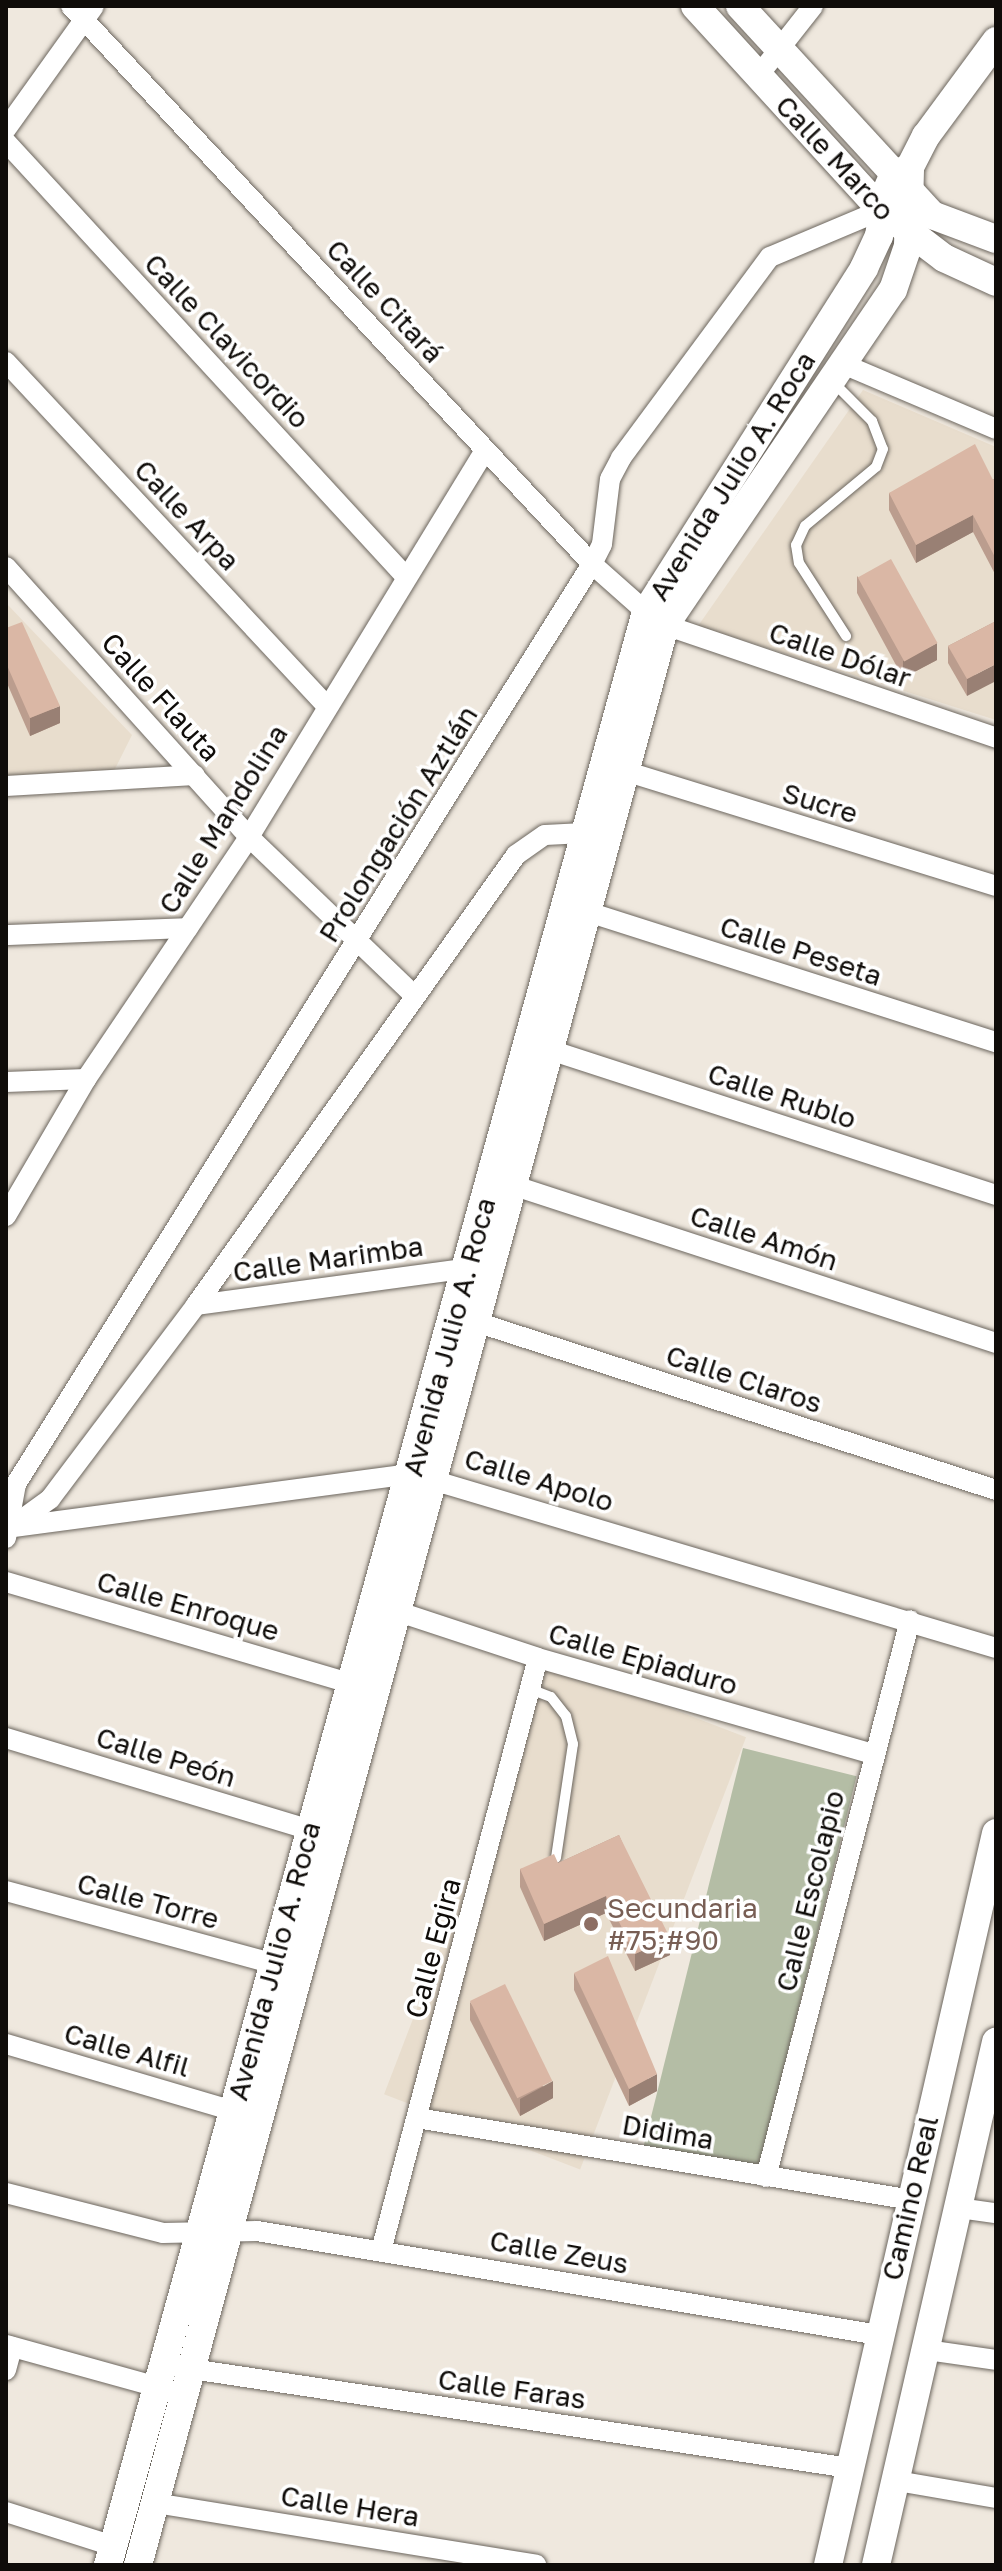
<!DOCTYPE html>
<meta charset="utf-8">
<style>
body{margin:0}
#map{position:relative;width:1002px;height:2571px;overflow:hidden;background:#efe8de;font-family:"Golos Text",sans-serif}
div>[style]{position:absolute}
.built>*{inset:0;background:#e8ddcd;transform-origin:0 0}
.green>*{inset:0;background:#b4bda5;transform-origin:0 0}
.roads{filter:drop-shadow(0 0 2px #6c665e) drop-shadow(0 0 2px #6c665e)}
.lane>*{height:10px;margin:-5px;padding:0 5px;transform-origin:5px;border-radius:5px;background:#fff}
.street>*{height:20px;margin:-10px;padding:0 10px;transform-origin:10px;border-radius:10px;background:#fff}
.secondary>*{height:28px;margin:-14px;padding:0 14px;transform-origin:14px;border-radius:14px;background:#fff}
.wall>*{inset:0;background:#bb9d8e}
.shaded-wall>*{inset:0;background:#998074}
.building>*{inset:0;background:#dab7a5;transform-origin:0 0}
.dots>*{width:22px;height:22px;translate:-50% -50%;box-sizing:border-box;border:4px solid #fff;border-radius:50%}
span{translate:-50% -50%;white-space:nowrap;text-align:center;line-height:1.15;-webkit-text-stroke:7px #fff;paint-order:stroke}
.street-label{font-size:28px;color:#0f0c09}
.education-label{font-size:28px;color:#785e54}
.left{translate:0 -50%;text-align:left}
.frame{position:absolute;inset:0;border:8px solid #0f0c09;pointer-events:none}
</style>
<div id="map">
<div class="built">
<div style="clip-path:polygon(863px 390px,996px 447px,996px 720px,698px 626px)"></div>
<div style="clip-path:polygon(6px 603px,132px 735px,113px 773px,6px 776px)"></div>
<div style="left:550px;top:1662px;width:210px;height:463px;rotate:21deg"></div>
</div>
<div class="green">
<div style="left:743px;top:1748px;width:117px;height:414px;rotate:14deg"></div>
</div>
<div class="roads">
<div class="lane">
<div style="left:834px;top:383px;width:54px;rotate:45deg"></div>
<div style="left:872px;top:421px;width:30px;rotate:69deg"></div>
<div style="left:883px;top:449px;width:19px;rotate:111deg"></div>
<div style="left:876px;top:467px;width:92px;rotate:140.3deg"></div>
<div style="left:805px;top:526px;width:21px;rotate:115deg"></div>
<div style="left:796px;top:545px;width:18px;rotate:81deg"></div>
<div style="left:799px;top:563px;width:87px;rotate:57.2deg"></div>
<div style="left:530px;top:1689px;width:22px;rotate:21deg"></div>
<div style="left:551px;top:1697px;width:24px;rotate:52deg"></div>
<div style="left:566px;top:1716px;width:29px;rotate:76deg"></div>
<div style="left:573px;top:1744px;width:115px;rotate:98.5deg"></div>
</div>
<div class="street">
<div style="left:71px;top:6px;width:763px;rotate:46.96deg"></div>
<div style="left:592px;top:564px;width:72px;rotate:41.6deg"></div>
<div style="left:646px;top:612px;width:23px;rotate:34deg"></div>
<div style="left:665px;top:625px;width:350px;rotate:18.8deg"></div>
<div style="left:758px;top:76px;width:89px;rotate:-51.8deg"></div>
<div style="left:6px;top:129px;width:151px;rotate:-54.4deg"></div>
<div style="left:6px;top:142px;width:591px;rotate:47.4deg"></div>
<div style="left:6px;top:362px;width:471px;rotate:47deg"></div>
<div style="left:843px;top:364px;width:166px;rotate:23deg"></div>
<div style="left:6px;top:567px;width:363px;rotate:48deg"></div>
<div style="left:249px;top:837px;width:230px;rotate:43.8deg"></div>
<div style="left:628px;top:772px;width:385px;rotate:17.2deg"></div>
<div style="left:6px;top:786px;width:189px;rotate:-3.3deg"></div>
<div style="left:588px;top:912px;width:428px;rotate:17.7deg"></div>
<div style="left:6px;top:935px;width:182px;rotate:-2.2deg"></div>
<div style="left:550px;top:1050px;width:469px;rotate:18deg"></div>
<div style="left:6px;top:1082px;width:80px;rotate:-2.1deg"></div>
<div style="left:515px;top:1186px;width:506px;rotate:18.08deg"></div>
<div style="left:6px;top:1216px;width:159px;rotate:-59.7deg"></div>
<div style="left:86px;top:1079px;width:292px;rotate:-56deg"></div>
<div style="left:249px;top:837px;width:453px;rotate:-58.6deg"></div>
<div style="left:196px;top:1305px;width:275px;rotate:-7.7deg"></div>
<div style="left:476px;top:1322px;width:546px;rotate:17.9deg"></div>
<div style="left:13px;top:1526px;width:46px;rotate:-36.1deg"></div>
<div style="left:50px;top:1499px;width:243px;rotate:-53deg"></div>
<div style="left:196px;top:1305px;width:552px;rotate:-54.58deg"></div>
<div style="left:516px;top:855px;width:35px;rotate:-35deg"></div>
<div style="left:545px;top:835px;width:39px;rotate:-3deg"></div>
<div style="left:6px;top:1528px;width:410px;rotate:-7.6deg"></div>
<div style="left:412px;top:1474px;width:609px;rotate:16.59deg"></div>
<div style="left:6px;top:1538px;width:55px;rotate:-79.5deg"></div>
<div style="left:16px;top:1484px;width:1085px;rotate:-57.95deg"></div>
<div style="left:592px;top:564px;width:22px;rotate:-63deg"></div>
<div style="left:602px;top:544px;width:65px;rotate:-83deg"></div>
<div style="left:610px;top:479px;width:24px;rotate:-62deg"></div>
<div style="left:621px;top:458px;width:250px;rotate:-53.5deg"></div>
<div style="left:770px;top:257px;width:121px;rotate:-22.9deg"></div>
<div style="left:6px;top:1582px;width:362px;rotate:16.4deg"></div>
<div style="left:399px;top:1612px;width:146px;rotate:18.3deg"></div>
<div style="left:538px;top:1658px;width:348px;rotate:16deg"></div>
<div style="left:6px;top:1738px;width:318px;rotate:16.8deg"></div>
<div style="left:6px;top:1891px;width:279px;rotate:15.2deg"></div>
<div style="left:6px;top:2044px;width:237px;rotate:16.4deg"></div>
<div style="left:417px;top:2118px;width:500px;rotate:9.4deg"></div>
<div style="left:766px;top:2177px;width:575px;rotate:-75.5deg"></div>
<div style="left:6px;top:2193px;width:162px;rotate:14.3deg"></div>
<div style="left:163px;top:2233px;width:94px;rotate:-1.2deg"></div>
<div style="left:257px;top:2231px;width:631px;rotate:9.49deg"></div>
<div style="left:959px;top:2208px;width:37px;rotate:8deg"></div>
<div style="left:381px;top:2251px;width:613px;rotate:-75.17deg"></div>
<div style="left:6px;top:2345px;width:168px;rotate:15.5deg"></div>
<div style="left:927px;top:2350px;width:70px;rotate:8.2deg"></div>
<div style="left:178px;top:2367px;width:680px;rotate:8.55deg"></div>
<div style="left:6px;top:2370px;width:24px;rotate:-75deg"></div>
<div style="left:897px;top:2481px;width:100px;rotate:9.7deg"></div>
<div style="left:155px;top:2503px;width:386px;rotate:9.2deg"></div>
<div style="left:6px;top:2512px;width:112px;rotate:17.6deg"></div>
</div>
<div class="secondary">
<div style="left:695px;top:6px;width:276px;rotate:47.6deg"></div>
<div style="left:881px;top:210px;width:79px;rotate:37.3deg"></div>
<div style="left:944px;top:258px;width:57px;rotate:24.8deg"></div>
<div style="left:740px;top:6px;width:284px;rotate:47.4deg"></div>
<div style="left:932px;top:215px;width:68px;rotate:20.6deg"></div>
<div style="left:108px;top:2565px;width:2026px;rotate:-74.6deg"></div>
<div style="left:646px;top:612px;width:407px;rotate:-57.6deg"></div>
<div style="left:864px;top:268px;width:35px;rotate:-65deg"></div>
<div style="left:879px;top:236px;width:45px;rotate:-81deg"></div>
<div style="left:886px;top:192px;width:17px;rotate:-66deg"></div>
<div style="left:893px;top:176px;width:19px;rotate:-28deg"></div>
<div style="left:138px;top:2565px;width:2010px;rotate:-74.8deg"></div>
<div style="left:665px;top:625px;width:405px;rotate:-55.8deg"></div>
<div style="left:893px;top:290px;width:46px;rotate:-71.2deg"></div>
<div style="left:908px;top:246px;width:79px;rotate:-88.5deg"></div>
<div style="left:910px;top:167px;width:35px;rotate:-63deg"></div>
<div style="left:926px;top:136px;width:118px;rotate:-53.6deg"></div>
<div style="left:828px;top:2565px;width:751px;rotate:-77.07deg"></div>
<div style="left:876px;top:2565px;width:537px;rotate:-77.08deg"></div>
</div>
</div>
<div class="wall">
<div style="clip-path:polygon(996px 479px,996px 576px,973px 532px,916px 563px,889px 510px,889px 493px)"></div>
<div style="clip-path:polygon(857px 576px,937px 660px,903px 678px,857px 593px)"></div>
<div style="clip-path:polygon(996px 621px,967px 696px,948px 663px,948px 646px)"></div>
<div style="clip-path:polygon(6px 628px,60px 723px,30px 736px,6px 681px)"></div>
<div style="clip-path:polygon(619px 1835px,670px 1955px,635px 1971px,606px 1913px,544px 1941px,520px 1887px,520px 1869px,558px 1863px)"></div>
<div style="clip-path:polygon(574px 1973px,657px 2091px,629px 2106px,574px 1990px)"></div>
<div style="clip-path:polygon(470px 2002px,553px 2098px,520px 2116px,470px 2020px)"></div>
</div>
<div class="shaded-wall">
<div style="clip-path:polygon(973px 515px,973px 532px,916px 563px,916px 545px)"></div>
<div style="clip-path:polygon(937px 643px,937px 660px,903px 678px,903px 661px)"></div>
<div style="clip-path:polygon(996px 664px,996px 681px,967px 696px,967px 679px)"></div>
<div style="clip-path:polygon(60px 706px,60px 723px,30px 736px,30px 718px)"></div>
<div style="clip-path:polygon(606px 1896px,606px 1913px,544px 1941px,544px 1924px)"></div>
<div style="clip-path:polygon(670px 1938px,670px 1955px,635px 1971px,635px 1954px)"></div>
<div style="clip-path:polygon(657px 2074px,657px 2091px,629px 2106px,629px 2089px)"></div>
<div style="clip-path:polygon(553px 2081px,553px 2098px,520px 2116px,520px 2099px)"></div>
</div>
<div class="building">
<div style="clip-path:polygon(975px 444px,993px 480px,996px 479px,996px 559px,973px 515px,916px 545px,889px 493px)"></div>
<div style="left:891px;top:559px;width:96px;height:38px;rotate:61deg"></div>
<div style="clip-path:polygon(996px 621px,996px 664px,967px 679px,948px 646px)"></div>
<div style="clip-path:polygon(22px 622px,60px 706px,30px 718px,6px 663px,6px 628px)"></div>
<div style="clip-path:polygon(619px 1835px,670px 1938px,635px 1954px,606px 1896px,544px 1924px,520px 1869px,554px 1854px,558px 1863px)"></div>
<div style="clip-path:polygon(608px 1956px,657px 2074px,629px 2089px,574px 1973px)"></div>
<div style="left:505px;top:1984px;width:108px;height:39px;rotate:64deg"></div>
</div>
<div class="dots">
<div style="left:591px;top:1924px;background:#8d6e63"></div>
</div>
<div class="street-label">
<span style="left:835px;top:158px;rotate:47deg">Calle Marco</span>
<span style="left:385px;top:301px;rotate:47deg">Calle Citará</span>
<span style="left:227px;top:341px;rotate:47deg">Calle Clavicordio</span>
<span style="left:732px;top:476px;rotate:-58deg">Avenida Julio A. Roca</span>
<span style="left:187px;top:515px;rotate:47deg">Calle Arpa</span>
<span style="left:840px;top:655px;rotate:19deg">Calle Dólar</span>
<span style="left:161px;top:697px;rotate:48deg">Calle Flauta</span>
<span style="left:820px;top:803px;rotate:17deg">Sucre</span>
<span style="left:223px;top:819px;rotate:-58deg">Calle Mandolina</span>
<span style="left:398px;top:824px;rotate:-58deg">Prolongación Aztlán</span>
<span style="left:801px;top:951px;rotate:18deg">Calle Peseta</span>
<span style="left:782px;top:1096px;rotate:18deg">Calle Rublo</span>
<span style="left:764px;top:1238px;rotate:18deg">Calle Amón</span>
<span style="left:328px;top:1259px;rotate:-8deg">Calle Marimba</span>
<span style="left:449px;top:1337px;rotate:-75deg">Avenida Julio A. Roca</span>
<span style="left:744px;top:1379px;rotate:18deg">Calle Claros</span>
<span style="left:539px;top:1480px;rotate:17deg">Calle Apolo</span>
<span style="left:188px;top:1606px;rotate:16deg">Calle Enroque</span>
<span style="left:643px;top:1659px;rotate:16deg">Calle Epiaduro</span>
<span style="left:166px;top:1757px;rotate:17deg">Calle Peón</span>
<span style="left:810px;top:1891px;rotate:-76deg">Calle Escolapio</span>
<span style="left:148px;top:1901px;rotate:15deg">Calle Torre</span>
<span style="left:433px;top:1948px;rotate:-75deg">Calle Egira</span>
<span style="left:274px;top:1961px;rotate:-75deg">Avenida Julio A. Roca</span>
<span style="left:127px;top:2050px;rotate:16deg">Calle Alfil</span>
<span style="left:668px;top:2132px;rotate:10deg">Didima</span>
<span style="left:910px;top:2198px;rotate:-77deg">Camino Real</span>
<span style="left:559px;top:2252px;rotate:10deg">Calle Zeus</span>
<span style="left:512px;top:2389px;rotate:8deg">Calle Faras</span>
<span style="left:350px;top:2506px;rotate:9deg">Calle Hera</span>
</div>
<div class="education-label">
<span class="left" style="left:607px;top:1924px">Secundaria<br>#75;#90</span>
</div>
<div class="frame"></div>
</div>
